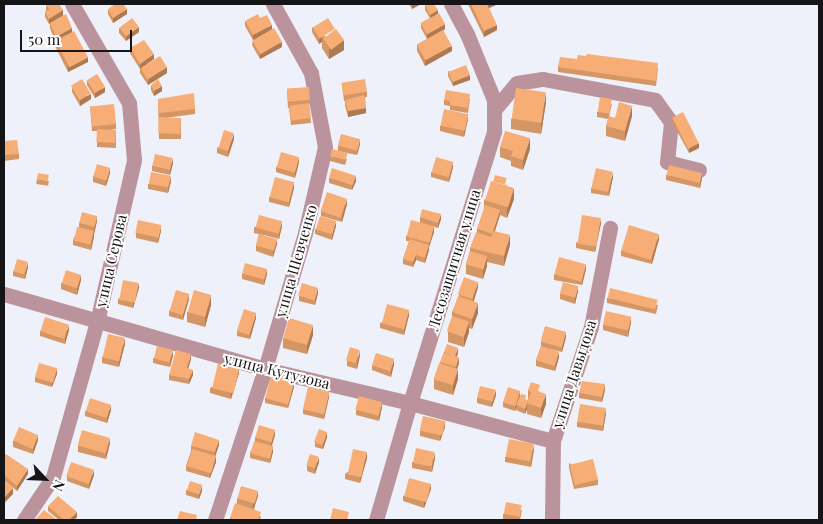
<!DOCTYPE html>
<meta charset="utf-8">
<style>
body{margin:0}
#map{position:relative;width:823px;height:524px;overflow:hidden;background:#eff1fa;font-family:"Playfair Display",serif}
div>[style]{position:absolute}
.minor>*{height:15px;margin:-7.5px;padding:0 7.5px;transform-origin:7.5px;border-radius:7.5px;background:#bb939c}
.wall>*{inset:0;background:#d49665;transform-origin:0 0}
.shaded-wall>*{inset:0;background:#ad7a53}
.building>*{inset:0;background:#f7ae76;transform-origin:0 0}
span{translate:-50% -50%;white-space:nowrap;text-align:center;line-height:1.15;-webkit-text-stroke:4px #fff;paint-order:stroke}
.street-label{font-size:15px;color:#151518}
.frame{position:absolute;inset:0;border:5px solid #151518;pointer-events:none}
.north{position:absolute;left:20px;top:454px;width:50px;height:50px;-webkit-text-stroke:4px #fff;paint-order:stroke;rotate:115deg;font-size:14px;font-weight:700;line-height:20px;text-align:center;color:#151518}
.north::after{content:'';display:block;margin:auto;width:18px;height:22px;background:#151518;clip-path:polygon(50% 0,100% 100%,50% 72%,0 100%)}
.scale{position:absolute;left:20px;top:30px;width:112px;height:22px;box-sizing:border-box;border:2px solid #151518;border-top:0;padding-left:6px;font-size:15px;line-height:18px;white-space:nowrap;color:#151518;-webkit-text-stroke:4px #fff;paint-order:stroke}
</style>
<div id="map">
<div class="minor">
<div style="left:494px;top:110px;width:35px;rotate:-50deg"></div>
<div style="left:517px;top:83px;width:26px;rotate:-9deg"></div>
<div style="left:543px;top:79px;width:114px;rotate:10.6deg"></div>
<div style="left:655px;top:100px;width:27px;rotate:54deg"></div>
<div style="left:671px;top:122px;width:40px;rotate:95.7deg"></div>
<div style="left:667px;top:162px;width:33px;rotate:14deg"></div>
<div style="left:4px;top:294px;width:272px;rotate:16deg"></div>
<div style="left:265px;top:369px;width:149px;rotate:13.2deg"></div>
<div style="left:410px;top:403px;width:148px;rotate:14.9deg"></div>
<div style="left:24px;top:520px;width:52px;rotate:-56deg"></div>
<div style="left:53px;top:477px;width:161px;rotate:-74.2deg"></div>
<div style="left:97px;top:322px;width:166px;rotate:-77.1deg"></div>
<div style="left:134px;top:160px;width:57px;rotate:-95deg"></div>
<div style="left:129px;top:103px;width:114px;rotate:-119.9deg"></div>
<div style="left:215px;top:520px;width:159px;rotate:-71.7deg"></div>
<div style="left:265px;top:369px;width:142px;rotate:-73.6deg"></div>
<div style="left:305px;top:233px;width:88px;rotate:-76.9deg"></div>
<div style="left:325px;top:147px;width:75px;rotate:-100.7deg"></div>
<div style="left:311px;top:73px;width:79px;rotate:-118.8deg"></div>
<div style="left:376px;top:520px;width:122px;rotate:-73.8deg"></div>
<div style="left:410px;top:403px;width:285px;rotate:-72.8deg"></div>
<div style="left:494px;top:131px;width:31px;rotate:-90deg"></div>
<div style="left:494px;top:100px;width:71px;rotate:-112.2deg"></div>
<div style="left:467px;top:34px;width:34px;rotate:-118deg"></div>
<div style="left:552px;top:520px;width:79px;rotate:-89.3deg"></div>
<div style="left:553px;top:441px;width:120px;rotate:-71.6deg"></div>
<div style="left:591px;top:327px;width:101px;rotate:-79.1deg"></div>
</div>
<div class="wall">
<div style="clip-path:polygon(409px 4px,421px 4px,412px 9px)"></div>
<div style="clip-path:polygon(468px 4px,498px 4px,489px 8px,497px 30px,484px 37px)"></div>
<div style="clip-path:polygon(46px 5px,63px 15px,72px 31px,88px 62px,68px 72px,55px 46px,55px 41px,50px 28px,50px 23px,49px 24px,45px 17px,45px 12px,46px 11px)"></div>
<div style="clip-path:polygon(425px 5px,438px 13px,445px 29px,443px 31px,452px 51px,425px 66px,417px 51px,417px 45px,427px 39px,421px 28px,421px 23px,430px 18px,425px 10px)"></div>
<div style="clip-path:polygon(108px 9px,127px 14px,113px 23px,108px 14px)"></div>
<div style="clip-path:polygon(260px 18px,272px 30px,282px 47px,260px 59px,252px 45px,253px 40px,245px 26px,245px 21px)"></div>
<div style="clip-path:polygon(312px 27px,344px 50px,329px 59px,322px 48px,322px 42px,319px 44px,312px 32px)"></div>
<div style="clip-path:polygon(119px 28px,139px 32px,126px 41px,119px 33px)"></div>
<div style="clip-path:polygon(130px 48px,154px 59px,146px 64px,167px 73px,148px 85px,140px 73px,140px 69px,130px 53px)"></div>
<div style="clip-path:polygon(577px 59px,658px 68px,656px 86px,558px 72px,558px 67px)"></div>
<div style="clip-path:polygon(448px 71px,470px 80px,453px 86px,448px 76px)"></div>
<div style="clip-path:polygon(87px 80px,105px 92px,95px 98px,87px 85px)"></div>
<div style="clip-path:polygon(342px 84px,367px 92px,367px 97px,365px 97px,366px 113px,348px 117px,345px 105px,345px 101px,344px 101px)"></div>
<div style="clip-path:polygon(151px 85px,162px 91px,154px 96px,151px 90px)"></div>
<div style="clip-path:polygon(72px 87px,91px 99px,80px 106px,72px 92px)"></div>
<div style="clip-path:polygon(287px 89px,310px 100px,310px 105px,309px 105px,311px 123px,291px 125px,289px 108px,288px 108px)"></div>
<div style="clip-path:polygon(158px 99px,195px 109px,195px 114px,165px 118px,181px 118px,181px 139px,159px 139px)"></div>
<div style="clip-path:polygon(470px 99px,468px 113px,450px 110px,450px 106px,444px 105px,444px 100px)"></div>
<div style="clip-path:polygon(546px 102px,541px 134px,511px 129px,511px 119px)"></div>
<div style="clip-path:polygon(612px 104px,609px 117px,615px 118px,632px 116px,625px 141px,606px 136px,606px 126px,608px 119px,597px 117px,597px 112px)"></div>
<div style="clip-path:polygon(90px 106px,116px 124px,116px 129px,111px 130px,116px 130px,116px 148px,97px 147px,97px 131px,92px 131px)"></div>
<div style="clip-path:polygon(672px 117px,699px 148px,689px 153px,672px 122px)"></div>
<div style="clip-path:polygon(468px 119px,464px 137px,440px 131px,440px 126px)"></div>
<div style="clip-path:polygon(234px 139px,228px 157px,217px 153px,217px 148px)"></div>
<div style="clip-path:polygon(4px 141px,19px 154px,19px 159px,4px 161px)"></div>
<div style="clip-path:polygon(360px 144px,357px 155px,338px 151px,338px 146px)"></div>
<div style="clip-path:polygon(500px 147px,530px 149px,523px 170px,511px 166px,511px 161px,500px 157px)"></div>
<div style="clip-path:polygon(330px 156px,347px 159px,345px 165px,330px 161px)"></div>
<div style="clip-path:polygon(299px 162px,295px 178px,276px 172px,276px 167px)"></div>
<div style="clip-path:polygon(173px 163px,170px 175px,152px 171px,152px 166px)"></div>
<div style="clip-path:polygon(453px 167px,449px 182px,431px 177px,431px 172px)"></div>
<div style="clip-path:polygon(110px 173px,106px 186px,93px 182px,93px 176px)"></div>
<div style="clip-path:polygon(666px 175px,702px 178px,700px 188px,666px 180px)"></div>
<div style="clip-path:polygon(613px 177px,609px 196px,591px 193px,591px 188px)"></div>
<div style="clip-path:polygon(329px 178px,356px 181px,352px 190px,329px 183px)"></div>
<div style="left:37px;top:179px;width:12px;height:5px;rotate:9deg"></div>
<div style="clip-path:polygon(171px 181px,168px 193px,148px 189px,148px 184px)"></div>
<div style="clip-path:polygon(507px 184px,506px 186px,514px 199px,507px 218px,500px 215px,495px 231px,510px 245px,504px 266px,487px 262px,487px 266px,483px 279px,466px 274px,466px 264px,470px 251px,470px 248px,477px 233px,477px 229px,484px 209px,484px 200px)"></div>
<div style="clip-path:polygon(294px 188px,289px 207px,269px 202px,269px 197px)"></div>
<div style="clip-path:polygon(347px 204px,342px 222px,321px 216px,321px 211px)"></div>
<div style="clip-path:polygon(420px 217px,441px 219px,438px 228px,434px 227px,434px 232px,429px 247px,429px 250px,425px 263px,416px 260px,413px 267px,403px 264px,403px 259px,409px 241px,406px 241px,406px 236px,420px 223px)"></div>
<div style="clip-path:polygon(97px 221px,91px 250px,73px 245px,73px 240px,79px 227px,79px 223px)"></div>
<div style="clip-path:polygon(601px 223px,595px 252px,576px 248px,576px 243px)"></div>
<div style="clip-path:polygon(282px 226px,279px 239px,260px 234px,277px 244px,273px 257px,256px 251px,256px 246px,259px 234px,254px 233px,254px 227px)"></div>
<div style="clip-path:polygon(336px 226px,332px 240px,315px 234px,315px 229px)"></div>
<div style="clip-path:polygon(161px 231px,158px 243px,136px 238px,136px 233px)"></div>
<div style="clip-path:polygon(659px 239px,652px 264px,621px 256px,621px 251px)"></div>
<div style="clip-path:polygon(28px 267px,25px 279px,13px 276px,13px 271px)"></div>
<div style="clip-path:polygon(586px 269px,582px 285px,554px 280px,554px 274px)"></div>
<div style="clip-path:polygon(242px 274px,267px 274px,264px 285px,242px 279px)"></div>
<div style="clip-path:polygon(81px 280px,77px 295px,61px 289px,61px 283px)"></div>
<div style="clip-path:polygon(478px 287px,473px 302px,478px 313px,472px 329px,469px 328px,469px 332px,464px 347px,448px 342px,448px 332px,452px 318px,452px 312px,459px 296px,459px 294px)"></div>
<div style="clip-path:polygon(139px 288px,133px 308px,118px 304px,118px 299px)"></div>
<div style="clip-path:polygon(578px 291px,575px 304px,560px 299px,560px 294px)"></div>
<div style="clip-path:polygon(318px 293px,315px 305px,299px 301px,299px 296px)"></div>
<div style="clip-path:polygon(607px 298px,658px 305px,656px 314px,607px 303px)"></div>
<div style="clip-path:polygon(189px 299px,183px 320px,169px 316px,169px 311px)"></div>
<div style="clip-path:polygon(211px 305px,205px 327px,187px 322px,187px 312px)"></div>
<div style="clip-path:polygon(409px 315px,404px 335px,380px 328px,380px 323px)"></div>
<div style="clip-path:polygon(256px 318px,250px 339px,237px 336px,237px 331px)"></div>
<div style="clip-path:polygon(631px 322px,628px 337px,603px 330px,603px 325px)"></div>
<div style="clip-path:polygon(69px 330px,65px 344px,40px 336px,40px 331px)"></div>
<div style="clip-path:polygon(313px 335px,307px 354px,283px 348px,283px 338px)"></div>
<div style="clip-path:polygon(566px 337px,562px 352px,550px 349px,559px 357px,555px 371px,536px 366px,536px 360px,541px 346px,541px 342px)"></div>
<div style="clip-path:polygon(125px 344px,119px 367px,102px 363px,102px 357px)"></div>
<div style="clip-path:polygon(444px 352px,458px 353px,457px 357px,459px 363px,457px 369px,458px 379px,453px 395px,434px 389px,434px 379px,440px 363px)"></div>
<div style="clip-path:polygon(173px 355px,170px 367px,153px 363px,153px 358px)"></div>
<div style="clip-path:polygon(360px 355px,357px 369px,347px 366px,347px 361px)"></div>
<div style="clip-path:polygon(191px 359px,188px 368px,193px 375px,189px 384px,169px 380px,169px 375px)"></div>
<div style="clip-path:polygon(394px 364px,391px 377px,372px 370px,372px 365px)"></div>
<div style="clip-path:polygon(239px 373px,231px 399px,210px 393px,210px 388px)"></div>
<div style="clip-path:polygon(57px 374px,52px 387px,35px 382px,35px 377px)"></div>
<div style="clip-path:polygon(294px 387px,288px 408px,265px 403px,265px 398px)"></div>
<div style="clip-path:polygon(528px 390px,540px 392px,546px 404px,541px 418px,527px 414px,527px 409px,525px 414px,516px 410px,516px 407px,515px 411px,503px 407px,503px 402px,526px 400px,528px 400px)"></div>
<div style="clip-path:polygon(605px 390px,602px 402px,579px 398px,579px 393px)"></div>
<div style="clip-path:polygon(496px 395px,492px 407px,477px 403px,477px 398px)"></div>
<div style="clip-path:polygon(329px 397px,324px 419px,303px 414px,303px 409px)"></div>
<div style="clip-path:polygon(382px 407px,379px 421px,356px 415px,356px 410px)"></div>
<div style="clip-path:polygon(111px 410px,107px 423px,85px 416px,85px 411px)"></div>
<div style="clip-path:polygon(606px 413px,603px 431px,577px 427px,577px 422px)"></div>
<div style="clip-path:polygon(445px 427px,440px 441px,420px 436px,420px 431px)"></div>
<div style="clip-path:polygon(275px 435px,272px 446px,273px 452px,270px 463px,250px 458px,250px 453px,255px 442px,255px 437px)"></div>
<div style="clip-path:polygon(327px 437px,323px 449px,315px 447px,315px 442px)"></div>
<div style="clip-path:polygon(38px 440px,33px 454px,13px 447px,13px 441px)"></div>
<div style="clip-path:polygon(110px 443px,106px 459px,78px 452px,78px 446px)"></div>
<div style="clip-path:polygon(219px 445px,215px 456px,216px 462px,210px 478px,186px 471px,186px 466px,191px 451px,191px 446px)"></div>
<div style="clip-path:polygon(534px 449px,531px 467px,505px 462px,505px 457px)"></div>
<div style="clip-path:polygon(4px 456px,28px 474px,17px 491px,5px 481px,13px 494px,4px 503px)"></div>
<div style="clip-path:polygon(367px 458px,360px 483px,345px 479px,345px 474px)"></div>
<div style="clip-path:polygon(435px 458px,432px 472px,412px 468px,412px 462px)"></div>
<div style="clip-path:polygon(319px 462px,315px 474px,307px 471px,307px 466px)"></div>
<div style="clip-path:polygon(569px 463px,598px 479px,598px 485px,574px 489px,569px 468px)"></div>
<div style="clip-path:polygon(94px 475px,89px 489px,67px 481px,67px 476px)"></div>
<div style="clip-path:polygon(431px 489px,424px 508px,403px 501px,403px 496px)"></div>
<div style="clip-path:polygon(186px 490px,202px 491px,199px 499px,186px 495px)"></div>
<div style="clip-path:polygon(258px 496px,254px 509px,261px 517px,260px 520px,230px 520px,230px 518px,237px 504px,237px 498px)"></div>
<div style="clip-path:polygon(48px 506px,77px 517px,74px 520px,59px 520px,48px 511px)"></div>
<div style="clip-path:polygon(522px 510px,520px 520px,503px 519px,503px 514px)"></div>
</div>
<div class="shaded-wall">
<div style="clip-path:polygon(412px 4px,421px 4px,412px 9px)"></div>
<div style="clip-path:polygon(487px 4px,498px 4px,487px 9px)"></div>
<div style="clip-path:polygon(127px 9px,127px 14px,113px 23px,113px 18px)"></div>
<div style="clip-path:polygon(63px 10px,63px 15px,49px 24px,49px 19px)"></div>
<div style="clip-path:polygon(438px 10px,438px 15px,430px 20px,430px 15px)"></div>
<div style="clip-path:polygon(445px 24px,445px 29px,427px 39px,427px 34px)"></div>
<div style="clip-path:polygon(272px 25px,272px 31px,253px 41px,253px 35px)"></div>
<div style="clip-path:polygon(497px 25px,497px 30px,484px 37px,484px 31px)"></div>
<div style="clip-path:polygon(139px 27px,139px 32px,126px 41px,126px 36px)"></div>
<div style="clip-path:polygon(72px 28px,72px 33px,56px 42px,56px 37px)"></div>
<div style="clip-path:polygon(322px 37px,322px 42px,319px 44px,319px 39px)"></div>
<div style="clip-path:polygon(344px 40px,344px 50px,329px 59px,329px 49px)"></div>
<div style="clip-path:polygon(282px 42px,282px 47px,260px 59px,260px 54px)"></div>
<div style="clip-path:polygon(452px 46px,452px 51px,425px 66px,425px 60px)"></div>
<div style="clip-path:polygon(154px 54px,154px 59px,140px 69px,140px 64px)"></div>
<div style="clip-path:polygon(88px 57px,88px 62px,68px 72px,68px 67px)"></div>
<div style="clip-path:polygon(167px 67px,167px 73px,148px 85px,148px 80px)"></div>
<div style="clip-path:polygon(470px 75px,470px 80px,453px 86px,453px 81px)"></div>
<div style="clip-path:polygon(162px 86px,162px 91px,154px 96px,154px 91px)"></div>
<div style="clip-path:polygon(105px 87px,105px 92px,95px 98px,95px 93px)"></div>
<div style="clip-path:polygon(546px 92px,546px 102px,541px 134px,541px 124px)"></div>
<div style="clip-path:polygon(91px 94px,91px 99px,80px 106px,80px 100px)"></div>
<div style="clip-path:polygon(632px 106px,632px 116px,625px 141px,625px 131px)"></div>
<div style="clip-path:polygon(366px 108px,366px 113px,348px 117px,348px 111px)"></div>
<div style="clip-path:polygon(468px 114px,468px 119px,464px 137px,464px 131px)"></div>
<div style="clip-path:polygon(234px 133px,234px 139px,228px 157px,228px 152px)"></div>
<div style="clip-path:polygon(530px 138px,530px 149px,523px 170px,523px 160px)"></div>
<div style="clip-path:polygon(360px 139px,360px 144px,357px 155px,357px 150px)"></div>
<div style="clip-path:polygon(699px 143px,699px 148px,689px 153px,689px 148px)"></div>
<div style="clip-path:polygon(299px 157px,299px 162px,295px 178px,295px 173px)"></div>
<div style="clip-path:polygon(173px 158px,173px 163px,170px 175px,170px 170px)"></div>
<div style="clip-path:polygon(453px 162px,453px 167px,449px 182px,449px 177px)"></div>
<div style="clip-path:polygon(110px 168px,110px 173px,106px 186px,106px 181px)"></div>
<div style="clip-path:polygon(613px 172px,613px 177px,609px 196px,609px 191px)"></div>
<div style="clip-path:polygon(702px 173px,702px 178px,700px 188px,700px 183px)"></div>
<div style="clip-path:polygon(171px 176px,171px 181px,168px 193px,168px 188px)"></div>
<div style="clip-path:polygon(356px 176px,356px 181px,352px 190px,352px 185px)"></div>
<div style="clip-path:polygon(294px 182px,294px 188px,289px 207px,289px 202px)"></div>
<div style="clip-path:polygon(514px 188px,514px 199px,507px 218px,507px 208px)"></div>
<div style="clip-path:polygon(347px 199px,347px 204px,342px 222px,342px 217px)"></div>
<div style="clip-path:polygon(500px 210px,500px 215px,492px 239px,492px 234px)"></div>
<div style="clip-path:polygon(441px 214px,441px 219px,438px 228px,438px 223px)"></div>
<div style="clip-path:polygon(97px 216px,97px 221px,94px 233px,94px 228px)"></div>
<div style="clip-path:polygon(601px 218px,601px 223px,595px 252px,595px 247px)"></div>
<div style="clip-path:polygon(282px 221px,282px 226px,279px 239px,279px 234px)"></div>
<div style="clip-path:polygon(336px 221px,336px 226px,332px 240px,332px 235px)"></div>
<div style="clip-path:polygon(161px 225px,161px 231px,158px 243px,158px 238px)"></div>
<div style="clip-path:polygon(434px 226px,434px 232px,429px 247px,429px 250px,425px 263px,425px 258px,429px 245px,429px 242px)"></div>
<div style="clip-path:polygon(94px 231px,94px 237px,91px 250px,91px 245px)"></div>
<div style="clip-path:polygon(659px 234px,659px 239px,652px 264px,652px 258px)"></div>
<div style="clip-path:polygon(510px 235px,510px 245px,504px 266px,504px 256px)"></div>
<div style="clip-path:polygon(277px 239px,277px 244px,273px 257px,273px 252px)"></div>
<div style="clip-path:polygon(416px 255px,416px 260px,413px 267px,413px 262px)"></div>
<div style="clip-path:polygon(487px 256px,487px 266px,483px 279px,483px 269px)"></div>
<div style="clip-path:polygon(28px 262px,28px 267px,25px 279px,25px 274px)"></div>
<div style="clip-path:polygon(586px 264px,586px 269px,582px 285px,582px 280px)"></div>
<div style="clip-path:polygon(267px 269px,267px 274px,264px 285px,264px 279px)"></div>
<div style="clip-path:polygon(81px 275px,81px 280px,77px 295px,77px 289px)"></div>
<div style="clip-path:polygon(478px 282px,478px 287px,473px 304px,473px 298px)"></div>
<div style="clip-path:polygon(139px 283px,139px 288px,133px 308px,133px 303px)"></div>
<div style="clip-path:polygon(578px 286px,578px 291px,575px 304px,575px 298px)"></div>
<div style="clip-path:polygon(318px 288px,318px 293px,315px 305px,315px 300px)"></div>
<div style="clip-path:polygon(189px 294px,189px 299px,183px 320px,183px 314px)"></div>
<div style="clip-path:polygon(211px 295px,211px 305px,205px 327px,205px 317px)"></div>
<div style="clip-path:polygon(478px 303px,478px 313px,472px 329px,472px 319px)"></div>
<div style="clip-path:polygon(409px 310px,409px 315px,404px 335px,404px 330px)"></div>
<div style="clip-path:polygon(256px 313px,256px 318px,250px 339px,250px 334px)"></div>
<div style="clip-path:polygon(631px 317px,631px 322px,628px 337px,628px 331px)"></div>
<div style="clip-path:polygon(469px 322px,469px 332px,464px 347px,464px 337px)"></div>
<div style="clip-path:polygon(69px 325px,69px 330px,65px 344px,65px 338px)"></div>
<div style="clip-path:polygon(313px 325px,313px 335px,307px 354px,307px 344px)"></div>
<div style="clip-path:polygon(566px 332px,566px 337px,562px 352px,562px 347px)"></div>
<div style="clip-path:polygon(125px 338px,125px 344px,119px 367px,119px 361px)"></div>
<div style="clip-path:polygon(458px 348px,458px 353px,455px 362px,455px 356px)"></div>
<div style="clip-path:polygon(173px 350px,173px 355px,170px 367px,170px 362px)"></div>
<div style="clip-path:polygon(360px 350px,360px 355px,357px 369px,357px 364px)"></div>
<div style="clip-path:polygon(559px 352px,559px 357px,555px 371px,555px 366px)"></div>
<div style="clip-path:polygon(191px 354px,191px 359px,187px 373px,187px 368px)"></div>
<div style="clip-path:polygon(459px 357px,459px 363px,456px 372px,456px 367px)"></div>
<div style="clip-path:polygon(394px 359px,394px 364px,391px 377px,391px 371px)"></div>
<div style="clip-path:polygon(57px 368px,57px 374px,52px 387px,52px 382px)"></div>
<div style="clip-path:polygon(239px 368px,239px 373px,231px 399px,231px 394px)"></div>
<div style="clip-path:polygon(458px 369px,458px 379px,453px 395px,453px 385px)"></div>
<div style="clip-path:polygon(193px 370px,193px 375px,189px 384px,189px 379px)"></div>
<div style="clip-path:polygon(294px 382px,294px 387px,288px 408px,288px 403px)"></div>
<div style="clip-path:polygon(605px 384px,605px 390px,602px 402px,602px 397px)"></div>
<div style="clip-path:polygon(496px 390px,496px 395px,492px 407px,492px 402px)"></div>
<div style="clip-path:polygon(520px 391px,520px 396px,515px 411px,515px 405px)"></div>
<div style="clip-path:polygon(329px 392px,329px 397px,324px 419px,324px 413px)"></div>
<div style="clip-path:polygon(546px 394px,546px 404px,541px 418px,541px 408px)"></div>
<div style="clip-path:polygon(382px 402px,382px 407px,379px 421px,379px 416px)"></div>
<div style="clip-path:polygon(527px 404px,527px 409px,525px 414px,525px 409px)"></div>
<div style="clip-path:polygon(111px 405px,111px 410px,107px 423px,107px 418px)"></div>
<div style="clip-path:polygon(606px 408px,606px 413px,603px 431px,603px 426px)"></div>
<div style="clip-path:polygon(445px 421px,445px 427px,440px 441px,440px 435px)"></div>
<div style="clip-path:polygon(275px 430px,275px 435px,271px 447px,271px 442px)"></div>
<div style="clip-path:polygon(327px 432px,327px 437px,323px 449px,323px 444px)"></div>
<div style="clip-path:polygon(38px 435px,38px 440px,33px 454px,33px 449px)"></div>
<div style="clip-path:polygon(110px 438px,110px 443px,106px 459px,106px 454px)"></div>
<div style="clip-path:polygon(219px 440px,219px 445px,215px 457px,215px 452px)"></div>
<div style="clip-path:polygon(534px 444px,534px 449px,531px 467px,531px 462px)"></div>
<div style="clip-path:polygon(273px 446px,273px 452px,270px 463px,270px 458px)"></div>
<div style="clip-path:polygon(367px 452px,367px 458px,360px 483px,360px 478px)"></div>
<div style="clip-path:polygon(435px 452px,435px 458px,432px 472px,432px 467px)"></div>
<div style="clip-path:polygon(216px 456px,216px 462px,210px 478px,210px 473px)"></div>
<div style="clip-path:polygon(319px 457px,319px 462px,315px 474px,315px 469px)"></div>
<div style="clip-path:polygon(28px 469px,28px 474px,17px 491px,17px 486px)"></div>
<div style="clip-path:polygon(94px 470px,94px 475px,89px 489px,89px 484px)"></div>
<div style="clip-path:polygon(431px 484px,431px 489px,424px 508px,424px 502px)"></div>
<div style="clip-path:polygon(202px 485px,202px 491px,199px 499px,199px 494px)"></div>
<div style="clip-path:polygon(13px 488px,13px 494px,4px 503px,4px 498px)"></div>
<div style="clip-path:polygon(258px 491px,258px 496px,253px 510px,253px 504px)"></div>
<div style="clip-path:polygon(77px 512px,77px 517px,74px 520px,69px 520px)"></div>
</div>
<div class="building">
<div style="clip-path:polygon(48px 4px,59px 4px,63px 10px,49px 19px,45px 12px,49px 9px,46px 5px)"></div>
<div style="clip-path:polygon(115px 4px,123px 4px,127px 9px,113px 18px,108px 9px)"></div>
<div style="clip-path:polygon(426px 4px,434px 4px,438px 10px,430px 15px,425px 5px)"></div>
<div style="clip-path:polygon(471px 4px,487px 4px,497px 25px,484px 31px)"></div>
<div style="left:439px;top:13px;width:13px;height:21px;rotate:61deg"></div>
<div style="clip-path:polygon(66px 14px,72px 28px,56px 37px,50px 23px)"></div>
<div style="clip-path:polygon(258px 14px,260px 18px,267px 15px,272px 25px,253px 35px,245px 21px)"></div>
<div style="left:132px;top:18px;width:11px;height:16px;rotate:52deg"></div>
<div style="left:328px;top:18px;width:13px;height:18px;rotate:58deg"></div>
<div style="left:274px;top:28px;width:16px;height:25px;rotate:60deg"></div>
<div style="left:336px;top:29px;width:14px;height:16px;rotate:54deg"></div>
<div style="left:443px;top:30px;width:18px;height:30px;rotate:61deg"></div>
<div style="left:74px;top:31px;width:30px;height:21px;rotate:62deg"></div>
<div style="clip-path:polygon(144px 40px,154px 54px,140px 64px,130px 48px)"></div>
<div style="clip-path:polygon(587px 54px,658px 63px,656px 81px,558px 67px,560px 57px,577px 59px,578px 55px,586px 56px)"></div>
<div style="left:160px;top:56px;width:13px;height:23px;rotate:58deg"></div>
<div style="left:466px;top:65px;width:11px;height:19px;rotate:68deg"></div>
<div style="left:97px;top:74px;width:15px;height:12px;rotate:58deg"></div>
<div style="left:82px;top:79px;width:17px;height:13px;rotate:59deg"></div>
<div style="clip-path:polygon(158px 79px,162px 86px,154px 91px,151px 85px)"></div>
<div style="left:365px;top:79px;width:13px;height:24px;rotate:81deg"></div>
<div style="left:309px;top:87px;width:13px;height:22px;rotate:86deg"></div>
<div style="left:516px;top:88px;width:30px;height:31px;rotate:8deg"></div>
<div style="clip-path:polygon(446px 90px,470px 94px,468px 108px,450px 105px,450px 101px,444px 100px)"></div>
<div style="clip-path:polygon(194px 93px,195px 109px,159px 113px,158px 99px)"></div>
<div style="clip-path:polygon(364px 95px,366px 108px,348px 111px,345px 100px)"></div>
<div style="left:600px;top:97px;width:12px;height:15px;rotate:9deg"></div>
<div style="clip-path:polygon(619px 102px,632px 106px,625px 131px,606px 126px,609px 116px,615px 118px)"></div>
<div style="left:309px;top:103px;width:15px;height:20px;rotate:82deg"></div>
<div style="left:114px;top:104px;width:20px;height:24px;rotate:84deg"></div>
<div style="left:444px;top:109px;width:25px;height:17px;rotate:12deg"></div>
<div style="left:683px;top:112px;width:35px;height:12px;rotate:63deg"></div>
<div style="left:159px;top:117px;width:22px;height:16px;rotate:3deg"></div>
<div style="left:97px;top:129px;width:19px;height:13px;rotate:3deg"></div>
<div style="left:224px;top:130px;width:10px;height:19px;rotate:17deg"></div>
<div style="clip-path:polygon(505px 131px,530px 138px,523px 160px,511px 156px,513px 151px,500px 147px)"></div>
<div style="left:341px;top:134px;width:20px;height:12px;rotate:15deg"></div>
<div style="clip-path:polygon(17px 140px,19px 154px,4px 155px,4px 141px)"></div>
<div style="left:332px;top:149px;width:16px;height:7px;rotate:15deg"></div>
<div style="left:281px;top:152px;width:19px;height:16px;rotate:16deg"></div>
<div style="left:155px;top:154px;width:18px;height:12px;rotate:13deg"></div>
<div style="left:436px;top:157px;width:18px;height:16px;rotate:16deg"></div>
<div style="left:97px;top:164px;width:14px;height:13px;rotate:17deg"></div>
<div style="left:669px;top:165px;width:34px;height:10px;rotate:14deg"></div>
<div style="left:332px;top:168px;width:25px;height:10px;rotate:18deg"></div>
<div style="left:596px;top:168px;width:17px;height:21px;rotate:13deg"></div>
<div style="left:151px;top:172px;width:20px;height:12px;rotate:11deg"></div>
<div style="left:38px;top:173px;width:11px;height:6px;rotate:10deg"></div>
<div style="left:495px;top:175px;width:12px;height:7px;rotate:14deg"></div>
<div style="left:275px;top:177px;width:20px;height:21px;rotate:15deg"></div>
<div style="left:491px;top:181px;width:24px;height:20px;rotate:17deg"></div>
<div style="left:327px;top:192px;width:21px;height:20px;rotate:19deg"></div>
<div style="left:485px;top:205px;width:16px;height:25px;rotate:18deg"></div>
<div style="clip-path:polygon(422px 209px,441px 214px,438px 223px,420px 217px)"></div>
<div style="left:82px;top:212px;width:16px;height:11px;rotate:15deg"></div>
<div style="left:259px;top:215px;width:24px;height:13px;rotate:15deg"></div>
<div style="left:582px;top:215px;width:19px;height:29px;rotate:9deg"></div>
<div style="left:320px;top:216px;width:17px;height:14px;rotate:17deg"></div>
<div style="left:138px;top:220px;width:24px;height:13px;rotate:12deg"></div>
<div style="left:411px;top:220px;width:24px;height:17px;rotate:15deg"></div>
<div style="left:629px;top:225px;width:31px;height:27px;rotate:17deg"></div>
<div style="left:77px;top:227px;width:17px;height:14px;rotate:13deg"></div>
<div style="clip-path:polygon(494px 231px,510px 235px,504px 256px,470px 248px,476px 232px,491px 237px)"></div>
<div style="left:259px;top:234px;width:19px;height:12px;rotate:16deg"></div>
<div style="clip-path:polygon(410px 239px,429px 245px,425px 258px,416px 255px,413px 262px,403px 259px)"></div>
<div style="left:470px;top:251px;width:18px;height:14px;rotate:16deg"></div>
<div style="left:559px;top:257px;width:28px;height:18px;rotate:15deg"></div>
<div style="left:17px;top:259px;width:11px;height:13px;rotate:15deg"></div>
<div style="left:245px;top:263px;width:23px;height:11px;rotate:15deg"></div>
<div style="left:66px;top:270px;width:16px;height:14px;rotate:18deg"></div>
<div style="left:464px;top:277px;width:15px;height:18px;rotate:20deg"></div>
<div style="left:123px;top:280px;width:16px;height:20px;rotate:11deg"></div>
<div style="left:563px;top:282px;width:16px;height:12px;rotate:15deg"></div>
<div style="left:302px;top:283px;width:17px;height:13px;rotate:17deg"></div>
<div style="left:610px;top:288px;width:49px;height:10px;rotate:14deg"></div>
<div style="left:176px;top:290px;width:14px;height:22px;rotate:17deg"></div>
<div style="left:194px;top:290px;width:18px;height:23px;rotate:16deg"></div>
<div style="left:458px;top:296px;width:21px;height:17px;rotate:19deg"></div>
<div style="left:387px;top:304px;width:23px;height:20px;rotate:15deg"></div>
<div style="left:244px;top:309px;width:13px;height:23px;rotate:18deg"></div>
<div style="left:606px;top:311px;width:26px;height:14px;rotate:13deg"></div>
<div style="left:452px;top:316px;width:18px;height:16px;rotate:19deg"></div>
<div style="left:45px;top:317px;width:25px;height:15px;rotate:18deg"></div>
<div style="left:289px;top:318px;width:25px;height:21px;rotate:16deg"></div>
<div style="left:545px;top:326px;width:22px;height:16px;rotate:16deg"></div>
<div style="left:108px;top:334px;width:17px;height:24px;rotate:13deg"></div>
<div style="clip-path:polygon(447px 344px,458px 348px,455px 356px,459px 357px,456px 367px,440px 362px,444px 353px,451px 355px,444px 352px)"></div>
<div style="left:157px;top:346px;width:16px;height:13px;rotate:14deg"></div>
<div style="left:541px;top:346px;width:19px;height:15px;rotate:18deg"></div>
<div style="left:350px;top:347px;width:10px;height:14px;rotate:17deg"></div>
<div style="clip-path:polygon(176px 350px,191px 354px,187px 368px,193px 370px,189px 379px,169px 375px)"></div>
<div style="left:376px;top:353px;width:19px;height:13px;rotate:18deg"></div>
<div style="left:39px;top:363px;width:19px;height:15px;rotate:16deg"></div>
<div style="left:218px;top:363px;width:22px;height:26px;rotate:13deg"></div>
<div style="left:439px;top:363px;width:20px;height:17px;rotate:18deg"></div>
<div style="left:271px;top:376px;width:24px;height:23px;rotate:15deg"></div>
<div style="clip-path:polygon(582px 381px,605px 384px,602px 397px,579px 393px)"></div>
<div style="clip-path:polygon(531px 382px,540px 385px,538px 391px,546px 394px,541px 408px,527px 403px,531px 392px,528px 390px)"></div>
<div style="left:480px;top:386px;width:16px;height:12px;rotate:14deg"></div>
<div style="left:308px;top:387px;width:22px;height:23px;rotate:13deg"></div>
<div style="left:508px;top:387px;width:13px;height:16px;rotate:18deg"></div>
<div style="clip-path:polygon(521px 394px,526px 395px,525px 399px,528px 400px,525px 409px,516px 405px)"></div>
<div style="left:359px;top:396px;width:24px;height:14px;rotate:15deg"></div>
<div style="left:90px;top:398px;width:22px;height:14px;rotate:18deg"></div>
<div style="left:580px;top:404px;width:26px;height:18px;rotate:9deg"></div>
<div style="left:423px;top:416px;width:23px;height:15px;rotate:13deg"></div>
<div style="left:259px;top:425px;width:17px;height:13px;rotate:17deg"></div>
<div style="left:19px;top:427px;width:21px;height:15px;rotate:23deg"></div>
<div style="left:319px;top:429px;width:9px;height:14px;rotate:21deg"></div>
<div style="left:82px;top:430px;width:29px;height:16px;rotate:16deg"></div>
<div style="clip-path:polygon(195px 432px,219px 440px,215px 452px,191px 446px)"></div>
<div style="left:509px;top:439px;width:25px;height:18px;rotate:11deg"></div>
<div style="left:254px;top:441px;width:20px;height:13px;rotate:15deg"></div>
<div style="left:416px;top:448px;width:19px;height:15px;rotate:12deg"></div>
<div style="left:192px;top:449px;width:25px;height:18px;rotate:16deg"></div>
<div style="left:353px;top:449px;width:14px;height:26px;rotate:12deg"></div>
<div style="clip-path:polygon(6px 454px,28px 469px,17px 486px,4px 475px,4px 456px)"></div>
<div style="left:310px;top:454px;width:9px;height:12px;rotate:18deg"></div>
<div style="left:593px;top:459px;width:21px;height:24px;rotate:76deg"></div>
<div style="left:71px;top:462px;width:24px;height:15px;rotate:19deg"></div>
<div style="left:409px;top:478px;width:23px;height:19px;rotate:15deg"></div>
<div style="clip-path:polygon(4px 480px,13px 488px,4px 498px)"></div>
<div style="left:190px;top:481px;width:13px;height:10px;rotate:18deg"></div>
<div style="left:241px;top:486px;width:18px;height:13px;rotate:16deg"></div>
<div style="clip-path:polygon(58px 496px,77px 512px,69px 520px,64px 520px,48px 506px)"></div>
<div style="left:506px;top:502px;width:16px;height:12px;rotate:11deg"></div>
<div style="clip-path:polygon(235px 503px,261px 512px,258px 520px,237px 520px,230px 518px)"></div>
<div style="clip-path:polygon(333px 508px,349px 512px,347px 520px,330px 520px)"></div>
<div style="clip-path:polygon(44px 510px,57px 520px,35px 520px)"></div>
<div style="clip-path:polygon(180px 511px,197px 515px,196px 520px,177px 520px)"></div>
</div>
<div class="street-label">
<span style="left:454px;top:260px;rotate:-73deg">Лесозащитная улица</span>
<span style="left:111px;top:261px;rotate:-77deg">улица Серова</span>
<span style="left:296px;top:261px;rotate:-74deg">улица Шевченко</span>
<span style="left:277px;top:371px;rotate:14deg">улица Кутузова</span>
<span style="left:574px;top:374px;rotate:-72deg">улица Давыдова</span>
</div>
<div class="frame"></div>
<div class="north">N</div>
<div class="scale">50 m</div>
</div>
